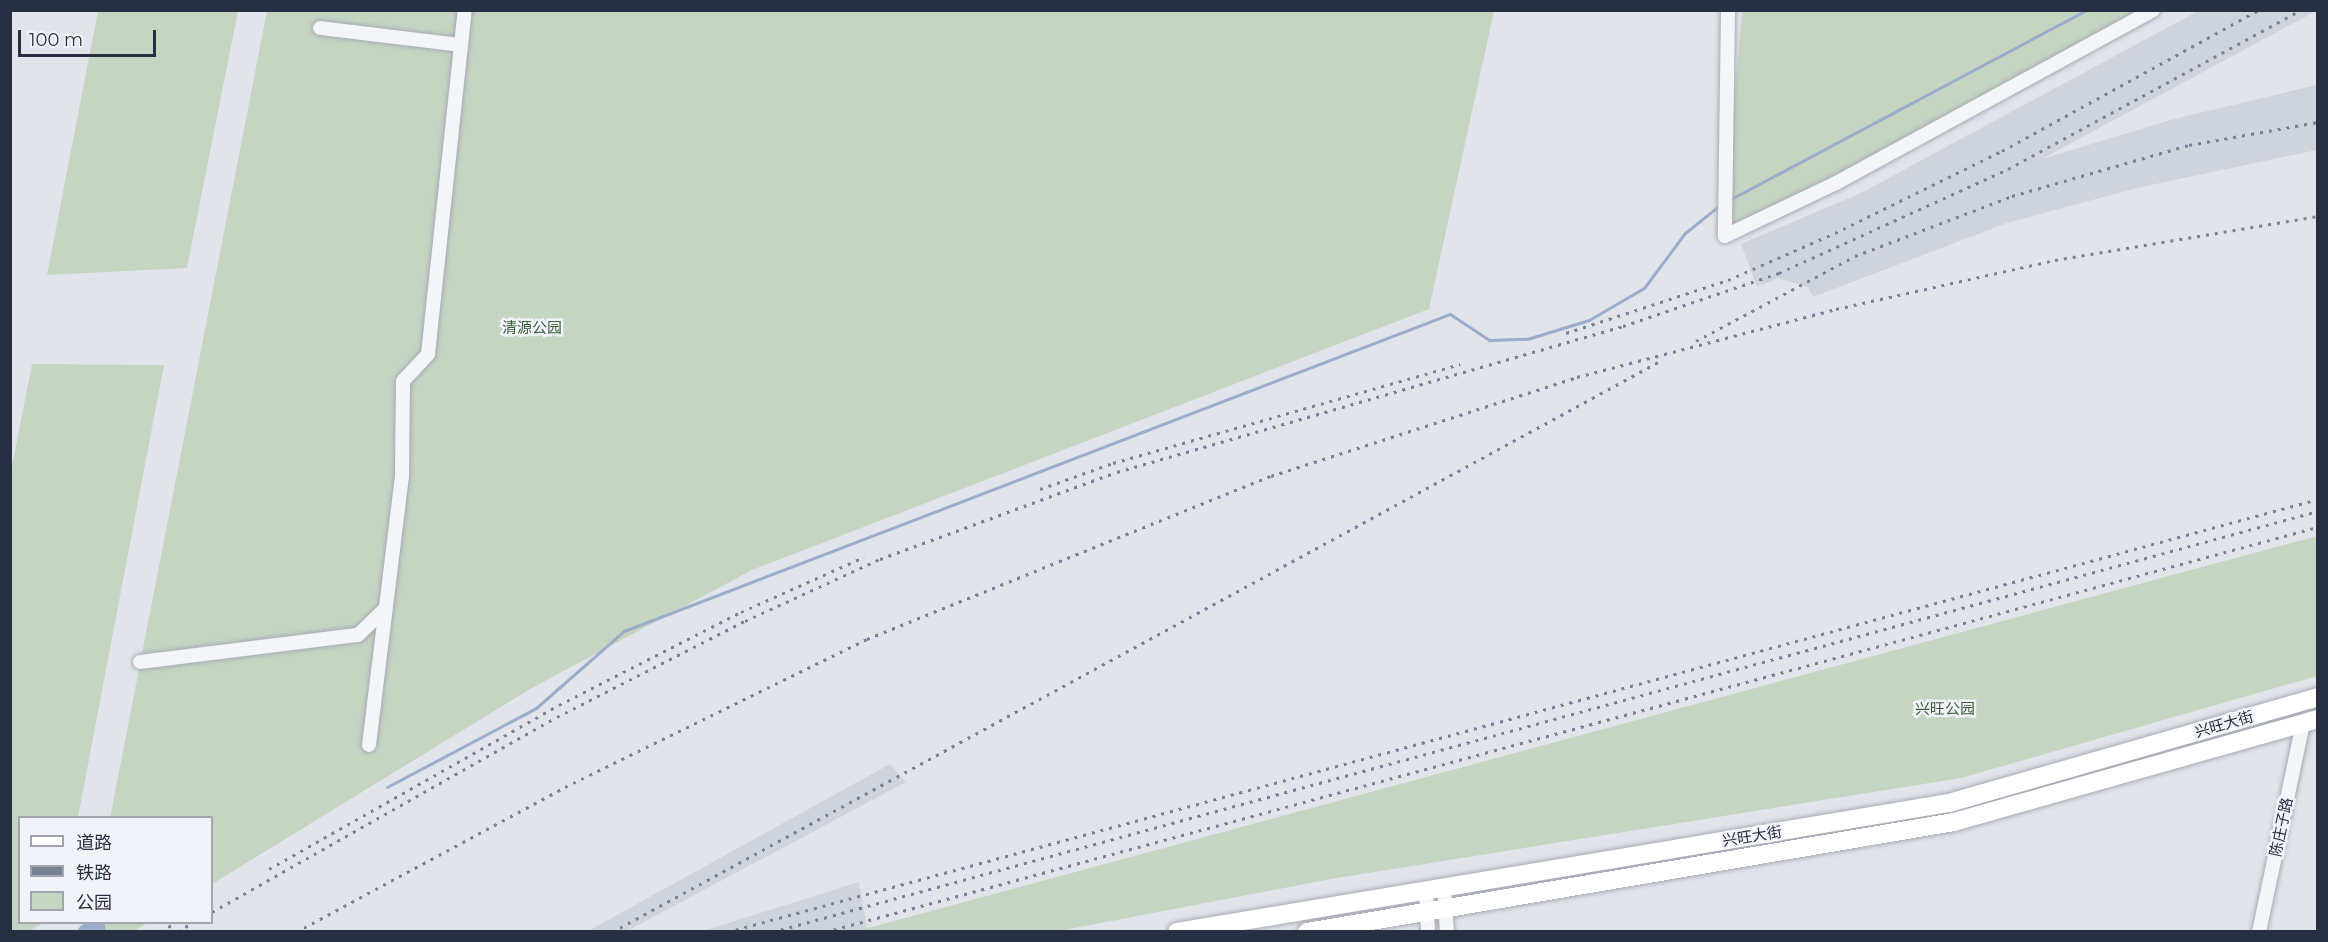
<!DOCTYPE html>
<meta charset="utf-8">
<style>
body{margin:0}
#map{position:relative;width:2328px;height:942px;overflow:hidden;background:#e1e4ea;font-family:Montserrat,"Noto Sans SC",sans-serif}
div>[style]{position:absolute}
.built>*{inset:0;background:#cfd3dc}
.green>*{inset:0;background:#c5d5c2}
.stream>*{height:3px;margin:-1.5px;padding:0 1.5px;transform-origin:1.5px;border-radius:1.5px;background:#9badcb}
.river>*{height:16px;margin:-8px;padding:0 8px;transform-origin:8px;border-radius:8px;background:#9badcb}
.roads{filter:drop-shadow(0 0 2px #a6aab5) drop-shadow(0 0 2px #a6aab5)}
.minor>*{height:14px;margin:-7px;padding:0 7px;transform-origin:7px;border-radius:7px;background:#f4f5f8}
.major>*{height:18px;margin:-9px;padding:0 9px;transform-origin:9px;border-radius:9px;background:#fff}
.rail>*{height:3px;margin-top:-1.5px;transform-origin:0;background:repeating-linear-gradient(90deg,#7a8195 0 3px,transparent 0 9px)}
span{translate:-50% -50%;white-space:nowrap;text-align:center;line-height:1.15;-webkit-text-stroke:5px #f1f3f8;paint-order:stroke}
.park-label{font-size:15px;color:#395f36}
.street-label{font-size:15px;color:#292f43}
.frame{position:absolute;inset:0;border:12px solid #292f43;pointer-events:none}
.legend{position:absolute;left:18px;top:816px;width:195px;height:108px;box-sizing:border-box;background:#f1f3f8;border:2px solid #a1a5b0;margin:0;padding:8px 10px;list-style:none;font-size:18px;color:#292f43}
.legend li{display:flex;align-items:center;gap:12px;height:30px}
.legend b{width:30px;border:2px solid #a1a5b0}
.scale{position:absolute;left:18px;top:30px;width:138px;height:27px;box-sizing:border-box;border:3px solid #292f43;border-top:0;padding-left:8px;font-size:18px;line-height:21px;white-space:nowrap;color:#292f43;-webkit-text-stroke:4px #f1f3f8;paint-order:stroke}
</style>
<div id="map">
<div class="built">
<div style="clip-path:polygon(2198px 11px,2316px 11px,2042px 159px,2174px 119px,2317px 85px,2317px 150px,2137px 188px,2007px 223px,1813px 297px,1808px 287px,1778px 278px,1757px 287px,1741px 244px,1861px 193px)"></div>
<div style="clip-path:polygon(890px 764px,906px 782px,627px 931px,588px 931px)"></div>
<div style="clip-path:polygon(859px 882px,867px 928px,857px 932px,700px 932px)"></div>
</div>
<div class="green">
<div style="clip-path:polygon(98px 11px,238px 11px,187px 268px,47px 275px)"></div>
<div style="clip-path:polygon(267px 11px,1494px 11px,1429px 309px,752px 570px,530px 689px,212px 884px,212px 818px,110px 818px)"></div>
<div style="clip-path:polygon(1742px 11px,2162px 11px,1723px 233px)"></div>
<div style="clip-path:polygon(32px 364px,164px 365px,78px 817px,20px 818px,20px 922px,43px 923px,29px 931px,11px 932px,10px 476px)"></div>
<div style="clip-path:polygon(2317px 536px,2317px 676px,1961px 778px,1331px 879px,1059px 931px,857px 931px)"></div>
<div style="clip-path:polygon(89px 923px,89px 922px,148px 923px,133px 931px,88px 931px)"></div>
</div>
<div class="stream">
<div style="left:1729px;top:200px;width:404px;rotate:-28deg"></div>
<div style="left:387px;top:787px;width:169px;rotate:-27.9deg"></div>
<div style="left:536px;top:708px;width:117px;rotate:-41.2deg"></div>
<div style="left:624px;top:631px;width:885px;rotate:-21deg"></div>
<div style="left:1450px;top:314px;width:47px;rotate:33.7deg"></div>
<div style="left:1489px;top:340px;width:38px;rotate:-2deg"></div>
<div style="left:1527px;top:339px;width:65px;rotate:-17deg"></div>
<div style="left:1589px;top:320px;width:64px;rotate:-30.2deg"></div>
<div style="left:1644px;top:288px;width:69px;rotate:-53.3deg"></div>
<div style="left:1685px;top:233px;width:45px;rotate:-38.7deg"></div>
</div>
<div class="river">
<div style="left:86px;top:932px;width:12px;rotate:-20deg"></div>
</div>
<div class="roads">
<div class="minor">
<div style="left:1728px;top:10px;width:226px;rotate:90.8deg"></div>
<div style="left:1725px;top:236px;width:123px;rotate:-25.5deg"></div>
<div style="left:1836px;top:183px;width:361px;rotate:-28.6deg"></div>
<div style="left:320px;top:28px;width:142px;rotate:6.9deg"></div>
<div style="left:140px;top:662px;width:220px;rotate:-7.1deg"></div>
<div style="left:358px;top:635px;width:37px;rotate:-44deg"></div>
<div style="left:369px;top:745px;width:271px;rotate:-83deg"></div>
<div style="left:402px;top:476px;width:95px;rotate:-89.4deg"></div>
<div style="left:403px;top:381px;width:37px;rotate:-47deg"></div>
<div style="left:428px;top:354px;width:346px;rotate:-83.9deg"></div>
<div style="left:1444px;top:887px;width:45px;rotate:86.2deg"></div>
<div style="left:1426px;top:890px;width:42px;rotate:87.3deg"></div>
<div style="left:2259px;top:932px;width:214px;rotate:-78.1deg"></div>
</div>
<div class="major">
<div style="left:1177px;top:932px;width:783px;rotate:-9.49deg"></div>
<div style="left:1949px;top:803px;width:384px;rotate:-16deg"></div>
<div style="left:1307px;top:932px;width:656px;rotate:-9.65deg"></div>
<div style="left:1954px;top:822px;width:378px;rotate:-15.8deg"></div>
</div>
</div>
<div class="rail">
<div style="left:1566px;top:333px;width:170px;rotate:-18.1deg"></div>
<div style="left:1728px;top:280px;width:117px;rotate:-23.7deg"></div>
<div style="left:1835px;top:233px;width:186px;rotate:-26.2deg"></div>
<div style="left:2002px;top:151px;width:292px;rotate:-28.8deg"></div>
<div style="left:1696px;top:341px;width:180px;rotate:-28.1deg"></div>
<div style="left:1855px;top:256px;width:168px;rotate:-20.9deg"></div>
<div style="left:2012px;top:196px;width:184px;rotate:-16.1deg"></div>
<div style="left:2189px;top:145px;width:131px;rotate:-10.1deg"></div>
<div style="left:1040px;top:489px;width:77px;rotate:-19.6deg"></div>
<div style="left:1113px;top:463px;width:361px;rotate:-15.9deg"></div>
<div style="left:269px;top:869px;width:333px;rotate:-29.5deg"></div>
<div style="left:559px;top:705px;width:204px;rotate:-27.1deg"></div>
<div style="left:741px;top:612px;width:135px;rotate:-24.1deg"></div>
<div style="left:212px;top:912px;width:396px;rotate:-29.5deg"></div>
<div style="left:557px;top:717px;width:211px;rotate:-27.1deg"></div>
<div style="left:745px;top:621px;width:149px;rotate:-24.7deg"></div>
<div style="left:880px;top:559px;width:252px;rotate:-20.2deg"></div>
<div style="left:1117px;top:472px;width:527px;rotate:-16.09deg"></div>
<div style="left:1623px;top:326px;width:165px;rotate:-18.8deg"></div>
<div style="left:1779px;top:273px;width:252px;rotate:-24.4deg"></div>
<div style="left:2008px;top:169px;width:333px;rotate:-28.5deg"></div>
<div style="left:161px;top:932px;width:18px;rotate:-34deg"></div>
<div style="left:178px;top:932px;width:18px;rotate:-34deg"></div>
<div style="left:296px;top:932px;width:306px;rotate:-28.3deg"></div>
<div style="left:565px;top:787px;width:336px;rotate:-26.1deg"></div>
<div style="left:867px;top:639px;width:436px;rotate:-22deg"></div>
<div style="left:1271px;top:476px;width:322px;rotate:-17.9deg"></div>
<div style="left:1577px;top:377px;width:268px;rotate:-14.7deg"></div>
<div style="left:1836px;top:309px;width:224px;rotate:-12.6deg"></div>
<div style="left:2055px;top:260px;width:267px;rotate:-9.5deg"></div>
<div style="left:612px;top:932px;width:1196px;rotate:-28.58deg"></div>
<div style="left:727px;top:932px;width:1649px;rotate:-15.22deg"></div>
<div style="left:772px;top:932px;width:1602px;rotate:-15.23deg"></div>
<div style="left:825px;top:932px;width:1547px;rotate:-15.18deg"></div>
</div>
<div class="park-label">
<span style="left:532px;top:328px">清源公园</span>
<span style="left:1945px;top:709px">兴旺公园</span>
</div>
<div class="street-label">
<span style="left:2224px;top:724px;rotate:-16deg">兴旺大街</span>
<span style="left:2281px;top:827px;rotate:-78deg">陈庄子路</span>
<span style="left:1752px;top:836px;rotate:-9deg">兴旺大街</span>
</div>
<div class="frame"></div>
<ul class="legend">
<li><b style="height:8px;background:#fff"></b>道路</li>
<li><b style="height:8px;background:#7a8195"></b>铁路</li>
<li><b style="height:16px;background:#c5d5c2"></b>公园</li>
</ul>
<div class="scale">100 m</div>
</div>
